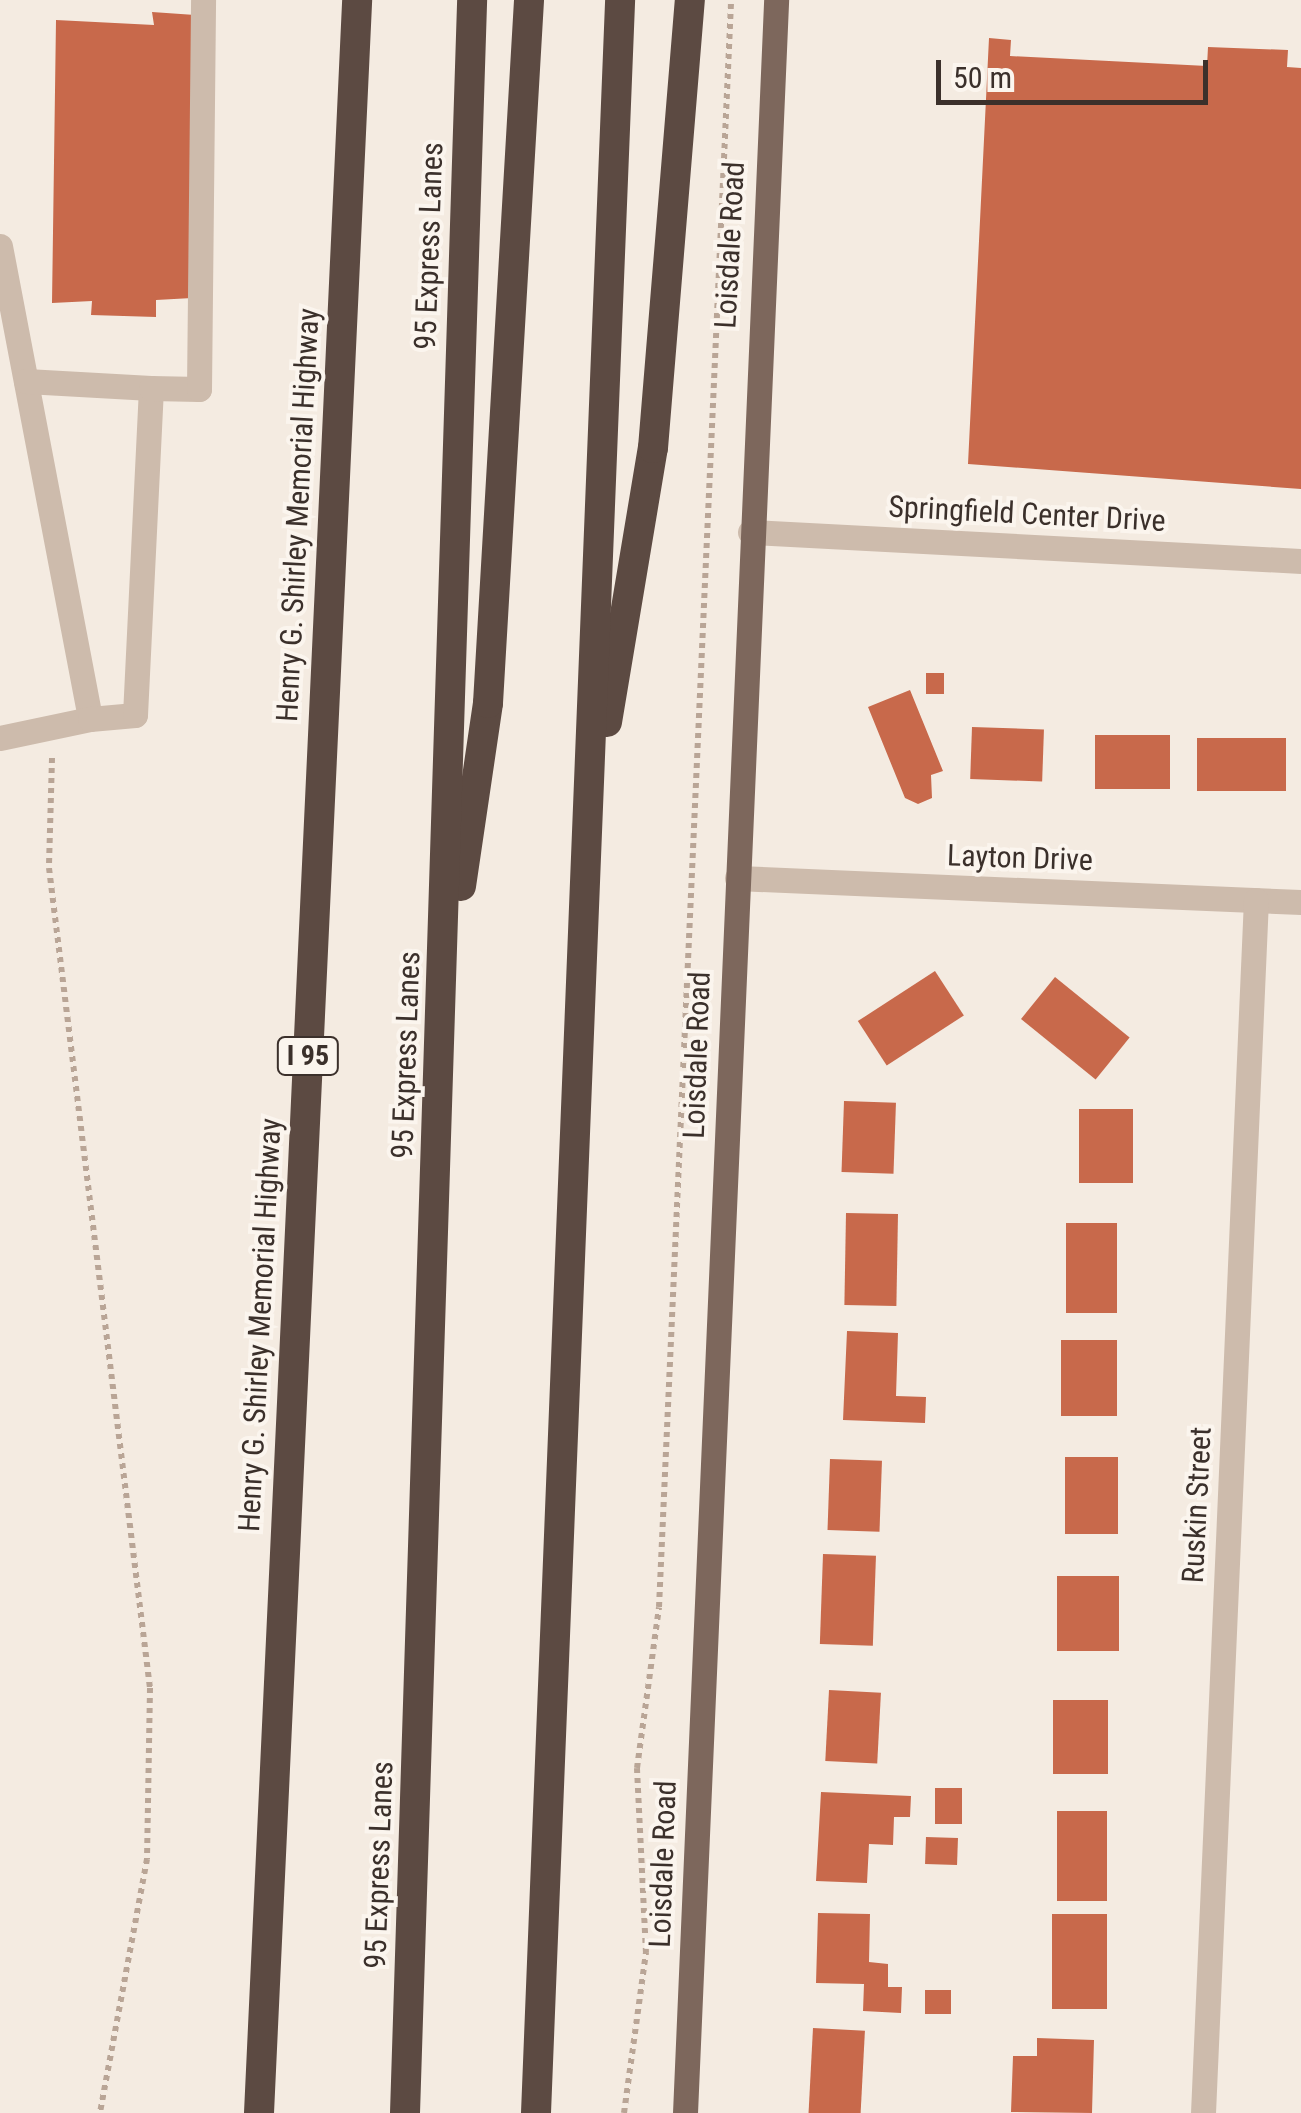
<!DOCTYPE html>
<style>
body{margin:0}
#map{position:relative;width:1301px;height:2113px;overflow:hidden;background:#f4ebe1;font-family:"Roboto Condensed",sans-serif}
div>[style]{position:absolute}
.building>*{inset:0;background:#c8694b;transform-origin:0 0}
.path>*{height:6px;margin-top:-3px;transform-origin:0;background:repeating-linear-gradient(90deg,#b9a596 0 5px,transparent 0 10px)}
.minor>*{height:25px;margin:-12.5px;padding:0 12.5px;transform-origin:12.5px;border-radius:12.5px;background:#cdbbac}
.major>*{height:25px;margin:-12.5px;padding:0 12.5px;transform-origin:12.5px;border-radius:12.5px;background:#7d675c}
.highway>*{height:30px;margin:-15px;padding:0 15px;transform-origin:15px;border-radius:15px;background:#5c4a42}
span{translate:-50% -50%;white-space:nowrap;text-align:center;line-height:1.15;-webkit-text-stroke:8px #fbf5ee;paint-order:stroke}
.shield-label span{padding:2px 8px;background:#fbf5ee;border:2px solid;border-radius:8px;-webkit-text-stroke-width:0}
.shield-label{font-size:28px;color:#3b302b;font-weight:700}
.street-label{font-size:30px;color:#3b302b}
.scale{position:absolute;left:936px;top:60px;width:272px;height:45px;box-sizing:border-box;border:5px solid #3b302b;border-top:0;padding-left:12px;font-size:30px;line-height:35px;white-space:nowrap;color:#3b302b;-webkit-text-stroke:8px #fbf5ee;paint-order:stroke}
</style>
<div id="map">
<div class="building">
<div style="clip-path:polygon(152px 12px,195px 15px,192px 298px,156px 300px,156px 317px,91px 315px,92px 301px,52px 303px,56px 20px,154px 25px)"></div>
<div style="clip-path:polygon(989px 38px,1011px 40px,1010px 56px,1207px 66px,1208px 47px,1288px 50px,1287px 67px,1301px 68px,1301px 489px,968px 464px)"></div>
<div style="left:944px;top:673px;width:21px;height:18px;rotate:90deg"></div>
<div style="clip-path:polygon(910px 690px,943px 771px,931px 775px,932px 798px,918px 804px,905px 798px,868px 707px)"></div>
<div style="left:972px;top:727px;width:72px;height:52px;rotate:2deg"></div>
<div style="left:1095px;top:735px;width:75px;height:54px"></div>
<div style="left:1197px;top:738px;width:89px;height:53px"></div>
<div style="left:935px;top:971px;width:53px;height:92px;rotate:57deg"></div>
<div style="left:1055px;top:977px;width:96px;height:54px;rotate:39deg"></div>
<div style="left:844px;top:1101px;width:52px;height:71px;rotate:2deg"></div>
<div style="left:1079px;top:1109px;width:54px;height:74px"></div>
<div style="left:846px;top:1213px;width:52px;height:92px;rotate:1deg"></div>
<div style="left:1066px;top:1223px;width:51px;height:90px"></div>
<div style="clip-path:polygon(847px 1331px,898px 1333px,896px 1396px,926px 1397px,925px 1423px,843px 1420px)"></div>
<div style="left:1061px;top:1340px;width:56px;height:76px"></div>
<div style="left:1065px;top:1457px;width:53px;height:77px"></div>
<div style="left:830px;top:1459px;width:52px;height:71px;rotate:2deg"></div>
<div style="left:823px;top:1554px;width:53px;height:90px;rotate:2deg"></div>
<div style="left:1057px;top:1576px;width:62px;height:75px"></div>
<div style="left:829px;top:1690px;width:52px;height:71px;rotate:3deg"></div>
<div style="left:1053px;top:1700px;width:55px;height:74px"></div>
<div style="left:935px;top:1788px;width:27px;height:36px"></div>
<div style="clip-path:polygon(821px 1792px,911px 1796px,910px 1817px,894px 1817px,893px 1845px,869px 1844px,867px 1883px,816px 1881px)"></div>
<div style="left:1057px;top:1811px;width:50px;height:90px"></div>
<div style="left:926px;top:1837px;width:32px;height:27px;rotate:2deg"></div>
<div style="clip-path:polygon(818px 1913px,870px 1914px,869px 1962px,888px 1964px,888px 1987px,902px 1987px,901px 2013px,863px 2011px,864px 1984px,816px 1983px)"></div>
<div style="left:1052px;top:1914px;width:55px;height:95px"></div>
<div style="left:925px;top:1990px;width:26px;height:24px"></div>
<div style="left:813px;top:2028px;width:52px;height:85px;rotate:3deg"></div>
<div style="clip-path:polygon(1037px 2038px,1094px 2040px,1092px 2113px,1011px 2112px,1013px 2056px,1037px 2056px)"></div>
</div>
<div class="path">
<div style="left:52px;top:758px;width:110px;rotate:91.6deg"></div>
<div style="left:49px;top:868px;width:826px;rotate:82.98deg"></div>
<div style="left:150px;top:1688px;width:171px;rotate:91deg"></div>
<div style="left:147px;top:1859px;width:258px;rotate:100.5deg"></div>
<div style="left:624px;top:2113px;width:162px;rotate:-82.2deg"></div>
<div style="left:646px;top:1953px;width:185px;rotate:-92.8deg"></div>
<div style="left:637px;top:1768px;width:162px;rotate:-82.2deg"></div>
<div style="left:659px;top:1607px;width:1609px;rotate:-87.43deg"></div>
</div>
<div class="minor">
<div style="left:0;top:246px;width:481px;rotate:79.2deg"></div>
<div style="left:90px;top:719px;width:92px;rotate:168.1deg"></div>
<div style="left:26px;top:381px;width:125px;rotate:3.2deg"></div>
<div style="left:750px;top:532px;width:552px;rotate:3.01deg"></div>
<div style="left:90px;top:719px;width:45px;rotate:-5.1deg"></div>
<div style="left:135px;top:715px;width:327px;rotate:-87.2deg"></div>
<div style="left:151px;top:388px;width:48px;rotate:1.2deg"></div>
<div style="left:199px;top:389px;width:389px;rotate:-89.4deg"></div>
<div style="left:737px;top:878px;width:565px;rotate:2.44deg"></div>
<div style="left:1203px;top:2113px;width:1214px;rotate:-87.5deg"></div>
</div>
<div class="major">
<div style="left:685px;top:2113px;width:2115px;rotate:-87.53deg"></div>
</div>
<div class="highway">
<div style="left:607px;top:722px;width:278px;rotate:-80.5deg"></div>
<div style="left:653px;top:448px;width:450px;rotate:-85.3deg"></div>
<div style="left:461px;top:886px;width:185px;rotate:-81.6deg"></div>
<div style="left:488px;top:703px;width:704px;rotate:-86.66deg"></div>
<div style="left:259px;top:2113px;width:2115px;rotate:-87.34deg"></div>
<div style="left:405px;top:2113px;width:2114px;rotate:-88.18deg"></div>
<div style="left:536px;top:2113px;width:2115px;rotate:-87.72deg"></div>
</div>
<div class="shield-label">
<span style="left:308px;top:1056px">I 95</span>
</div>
<div class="street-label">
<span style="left:730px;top:245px;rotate:-87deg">Loisdale Road</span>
<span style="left:429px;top:246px;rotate:-88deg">95 Express Lanes</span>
<span style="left:1027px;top:514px;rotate:3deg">Springfield Center Drive</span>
<span style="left:298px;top:515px;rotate:-87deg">Henry G. Shirley Memorial Highway</span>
<span style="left:1020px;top:858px;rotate:2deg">Layton Drive</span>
<span style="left:406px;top:1055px;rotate:-88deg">95 Express Lanes</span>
<span style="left:697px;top:1055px;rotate:-88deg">Loisdale Road</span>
<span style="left:260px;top:1325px;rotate:-87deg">Henry G. Shirley Memorial Highway</span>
<span style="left:1197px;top:1505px;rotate:-87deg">Ruskin Street</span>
<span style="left:663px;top:1864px;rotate:-88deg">Loisdale Road</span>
<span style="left:379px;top:1865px;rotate:-88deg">95 Express Lanes</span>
</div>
<div class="scale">50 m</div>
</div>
